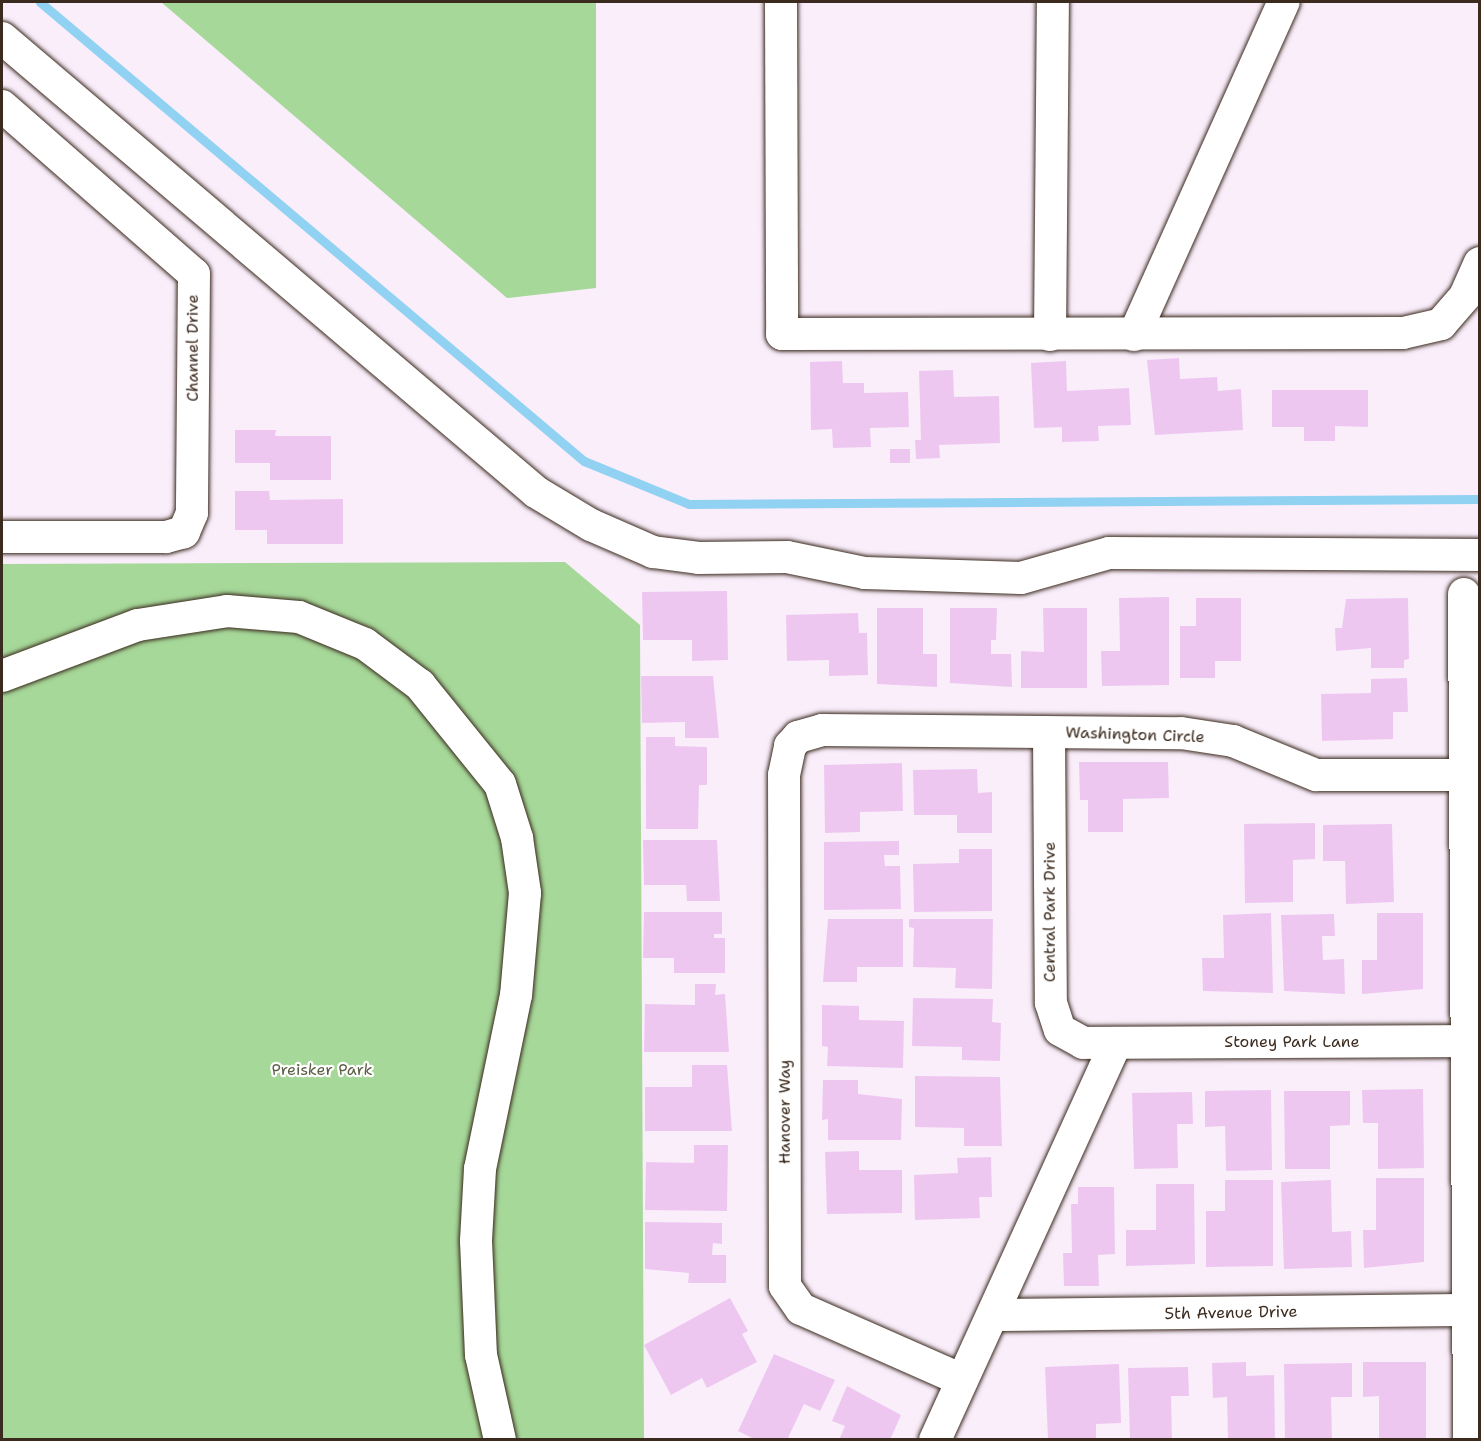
<!DOCTYPE html>
<style>
body{margin:0}
#map{position:relative;width:1481px;height:1441px;overflow:hidden;background:#faeefb;font-family:"Shantell Sans",sans-serif}
div>[style]{position:absolute}
.green>*{inset:0;background:#a6d899}
.stream>*{height:9px;margin:-4.5px;padding:0 4.5px;transform-origin:4.5px;border-radius:4.5px;background:#91d1f2}
.building>*{inset:0;background:#eec7f1;transform-origin:0 0}
.roads{filter:drop-shadow(0 0 2px #3b2a1e) drop-shadow(0 0 2px #3b2a1e)}
.minor>*{height:32px;margin:-16px;padding:0 16px;transform-origin:16px;border-radius:16px;background:#fff}
span{translate:-50% -50%;white-space:nowrap;text-align:center;line-height:1.15;-webkit-text-stroke:4.5px #fff;paint-order:stroke}
.street-label{font-size:16px;color:#3b2a1e}
.park-label{font-size:16px;color:#5b5e43}
.frame{position:absolute;inset:0;border:3px solid #3b2a1e;pointer-events:none}
</style>
<div id="map">
<div class="green">
<div style="clip-path:polygon(161px 2px,596px 2px,596px 288px,507px 298px)"></div>
<div style="clip-path:polygon(565px 562px,640px 625px,644px 1439px,2px 1439px,2px 564px)"></div>
</div>
<div class="stream">
<div style="left:40px;top:2px;width:712px;rotate:40.16deg"></div>
<div style="left:584px;top:461px;width:113px;rotate:22.3deg"></div>
<div style="left:689px;top:504px;width:791px;rotate:-0.36deg"></div>
</div>
<div class="building">
<div style="clip-path:polygon(1179px 358px,1180px 379px,1217px 377px,1218px 391px,1241px 389px,1243px 430px,1155px 435px,1147px 360px)"></div>
<div style="clip-path:polygon(842px 361px,843px 383px,864px 383px,864px 393px,908px 392px,909px 427px,870px 428px,871px 447px,833px 448px,832px 429px,811px 430px,810px 362px)"></div>
<div style="clip-path:polygon(1066px 361px,1067px 391px,1129px 388px,1131px 425px,1098px 426px,1099px 441px,1062px 442px,1062px 427px,1034px 428px,1031px 363px)"></div>
<div style="clip-path:polygon(953px 370px,954px 397px,999px 396px,1000px 443px,939px 445px,940px 458px,916px 459px,915px 440px,921px 440px,919px 371px)"></div>
<div style="clip-path:polygon(1272px 390px,1368px 390px,1368px 427px,1335px 426px,1335px 441px,1304px 441px,1304px 427px,1272px 427px)"></div>
<div style="clip-path:polygon(235px 430px,276px 430px,275px 436px,331px 436px,331px 480px,270px 480px,270px 463px,235px 463px)"></div>
<div style="left:890px;top:449px;width:20px;height:14px"></div>
<div style="clip-path:polygon(235px 491px,269px 491px,270px 500px,343px 499px,343px 544px,267px 544px,267px 530px,235px 530px)"></div>
<div style="clip-path:polygon(727px 591px,728px 660px,692px 661px,692px 640px,643px 640px,642px 592px)"></div>
<div style="clip-path:polygon(1169px 597px,1169px 685px,1102px 686px,1101px 651px,1120px 651px,1119px 598px)"></div>
<div style="clip-path:polygon(1196px 598px,1241px 598px,1241px 661px,1215px 661px,1215px 678px,1180px 678px,1180px 626px,1196px 626px)"></div>
<div style="clip-path:polygon(1408px 598px,1409px 659px,1404px 660px,1404px 668px,1371px 668px,1371px 648px,1336px 651px,1335px 628px,1342px 628px,1346px 599px)"></div>
<div style="clip-path:polygon(877px 608px,923px 608px,923px 654px,937px 654px,937px 687px,877px 684px)"></div>
<div style="clip-path:polygon(950px 608px,997px 608px,996px 640px,991px 640px,991px 654px,1011px 654px,1012px 687px,950px 683px)"></div>
<div style="clip-path:polygon(1043px 608px,1087px 608px,1087px 688px,1021px 688px,1021px 651px,1044px 652px)"></div>
<div style="clip-path:polygon(858px 613px,859px 633px,867px 633px,868px 675px,829px 676px,829px 660px,787px 661px,786px 615px)"></div>
<div style="clip-path:polygon(641px 676px,713px 676px,719px 738px,685px 738px,685px 722px,642px 723px)"></div>
<div style="clip-path:polygon(1407px 678px,1408px 712px,1393px 712px,1393px 739px,1322px 741px,1321px 694px,1371px 693px,1371px 679px)"></div>
<div style="clip-path:polygon(646px 737px,675px 737px,675px 746px,707px 747px,707px 785px,699px 785px,698px 829px,646px 829px)"></div>
<div style="clip-path:polygon(1079px 762px,1168px 762px,1169px 798px,1123px 799px,1123px 832px,1088px 832px,1088px 800px,1080px 800px)"></div>
<div style="clip-path:polygon(902px 763px,903px 811px,860px 812px,860px 832px,825px 833px,824px 765px)"></div>
<div style="clip-path:polygon(977px 769px,978px 793px,992px 792px,992px 833px,957px 833px,957px 815px,914px 815px,913px 770px)"></div>
<div style="clip-path:polygon(1315px 823px,1315px 859px,1293px 860px,1293px 902px,1245px 903px,1244px 824px)"></div>
<div style="clip-path:polygon(1392px 824px,1394px 902px,1346px 904px,1345px 861px,1323px 861px,1323px 825px)"></div>
<div style="clip-path:polygon(643px 840px,717px 840px,720px 901px,687px 901px,686px 885px,644px 885px)"></div>
<div style="clip-path:polygon(899px 841px,899px 855px,884px 855px,885px 866px,900px 866px,901px 909px,824px 910px,824px 842px)"></div>
<div style="clip-path:polygon(959px 849px,992px 849px,992px 911px,914px 912px,913px 864px,959px 863px)"></div>
<div style="clip-path:polygon(644px 912px,722px 912px,722px 934px,714px 934px,714px 938px,725px 938px,725px 973px,674px 973px,674px 958px,643px 958px)"></div>
<div style="clip-path:polygon(1271px 913px,1273px 993px,1203px 991px,1202px 958px,1224px 958px,1223px 915px)"></div>
<div style="clip-path:polygon(1377px 913px,1423px 913px,1423px 989px,1362px 994px,1362px 960px,1377px 960px)"></div>
<div style="clip-path:polygon(1334px 914px,1335px 936px,1322px 936px,1323px 960px,1344px 959px,1345px 994px,1284px 991px,1281px 915px)"></div>
<div style="clip-path:polygon(828px 919px,903px 919px,903px 967px,857px 967px,857px 982px,823px 982px)"></div>
<div style="clip-path:polygon(909px 919px,993px 919px,992px 989px,955px 988px,956px 968px,913px 967px,914px 928px,909px 927px)"></div>
<div style="clip-path:polygon(695px 984px,716px 984px,715px 995px,725px 994px,729px 1052px,644px 1052px,645px 1004px,695px 1005px)"></div>
<div style="clip-path:polygon(913px 998px,993px 999px,992px 1022px,1001px 1023px,1000px 1061px,962px 1060px,962px 1047px,912px 1046px)"></div>
<div style="clip-path:polygon(822px 1005px,859px 1006px,859px 1020px,904px 1021px,903px 1068px,827px 1066px,828px 1047px,822px 1046px)"></div>
<div style="clip-path:polygon(692px 1065px,727px 1065px,732px 1131px,645px 1131px,645px 1087px,692px 1087px)"></div>
<div style="clip-path:polygon(915px 1076px,1000px 1077px,1002px 1146px,964px 1146px,964px 1128px,915px 1127px)"></div>
<div style="clip-path:polygon(823px 1080px,858px 1080px,858px 1094px,902px 1099px,901px 1140px,828px 1140px,828px 1119px,822px 1120px)"></div>
<div style="clip-path:polygon(1423px 1089px,1424px 1168px,1378px 1169px,1378px 1123px,1363px 1123px,1362px 1090px)"></div>
<div style="clip-path:polygon(1271px 1090px,1272px 1170px,1226px 1171px,1225px 1126px,1205px 1127px,1205px 1091px)"></div>
<div style="clip-path:polygon(1284px 1091px,1350px 1091px,1350px 1125px,1330px 1126px,1330px 1169px,1285px 1169px)"></div>
<div style="clip-path:polygon(1192px 1092px,1193px 1124px,1177px 1124px,1178px 1168px,1134px 1169px,1132px 1093px)"></div>
<div style="clip-path:polygon(694px 1145px,728px 1145px,727px 1211px,645px 1210px,646px 1162px,694px 1163px)"></div>
<div style="clip-path:polygon(859px 1151px,859px 1170px,902px 1170px,902px 1213px,827px 1214px,825px 1152px)"></div>
<div style="clip-path:polygon(991px 1157px,992px 1197px,979px 1197px,980px 1218px,915px 1220px,914px 1175px,958px 1173px,957px 1158px)"></div>
<div style="clip-path:polygon(1376px 1178px,1424px 1178px,1424px 1262px,1364px 1268px,1363px 1230px,1376px 1230px)"></div>
<div style="clip-path:polygon(1225px 1180px,1273px 1180px,1273px 1266px,1206px 1267px,1206px 1211px,1225px 1211px)"></div>
<div style="clip-path:polygon(1331px 1180px,1332px 1232px,1351px 1231px,1352px 1267px,1284px 1269px,1281px 1182px)"></div>
<div style="clip-path:polygon(1156px 1184px,1194px 1184px,1195px 1264px,1126px 1266px,1126px 1230px,1156px 1230px)"></div>
<div style="clip-path:polygon(1078px 1187px,1114px 1187px,1115px 1254px,1098px 1255px,1099px 1286px,1064px 1286px,1063px 1253px,1072px 1253px,1071px 1204px,1078px 1204px)"></div>
<div style="clip-path:polygon(645px 1222px,722px 1223px,722px 1244px,713px 1243px,712px 1255px,726px 1255px,726px 1283px,688px 1283px,689px 1273px,645px 1269px)"></div>
<div style="clip-path:polygon(730px 1298px,748px 1331px,742px 1334px,757px 1362px,707px 1388px,702px 1378px,671px 1395px,644px 1345px)"></div>
<div style="clip-path:polygon(774px 1354px,835px 1380px,820px 1411px,804px 1404px,787px 1440px,756px 1440px,738px 1431px)"></div>
<div style="clip-path:polygon(1246px 1362px,1246px 1376px,1274px 1375px,1275px 1440px,1228px 1440px,1227px 1397px,1213px 1398px,1212px 1363px)"></div>
<div style="clip-path:polygon(1363px 1362px,1426px 1362px,1426px 1440px,1379px 1440px,1379px 1396px,1363px 1397px)"></div>
<div style="clip-path:polygon(1352px 1363px,1352px 1397px,1331px 1397px,1332px 1440px,1285px 1440px,1284px 1364px)"></div>
<div style="clip-path:polygon(1119px 1364px,1121px 1423px,1096px 1424px,1096px 1440px,1048px 1440px,1045px 1367px)"></div>
<div style="clip-path:polygon(1188px 1367px,1189px 1396px,1171px 1396px,1172px 1440px,1130px 1440px,1128px 1368px)"></div>
<div style="clip-path:polygon(847px 1386px,901px 1415px,890px 1440px,839px 1440px,845px 1426px,832px 1421px)"></div>
</div>
<div class="roads">
<div class="minor">
<div style="left:781px;top:2px;width:332px;rotate:89.8deg"></div>
<div style="left:782px;top:334px;width:621px;rotate:-0.09deg"></div>
<div style="left:1403px;top:333px;width:39px;rotate:-13deg"></div>
<div style="left:1441px;top:324px;width:37px;rotate:-49deg"></div>
<div style="left:1465px;top:296px;width:36px;rotate:-66deg"></div>
<div style="left:2px;top:38px;width:701px;rotate:40.37deg"></div>
<div style="left:536px;top:492px;width:64px;rotate:31deg"></div>
<div style="left:591px;top:525px;width:68px;rotate:23.5deg"></div>
<div style="left:653px;top:552px;width:46px;rotate:7.4deg"></div>
<div style="left:699px;top:558px;width:88px;rotate:-0.7deg"></div>
<div style="left:787px;top:557px;width:80px;rotate:11.6deg"></div>
<div style="left:865px;top:573px;width:156px;rotate:1.8deg"></div>
<div style="left:1021px;top:578px;width:91px;rotate:-15.9deg"></div>
<div style="left:1109px;top:553px;width:371px;rotate:0.3deg"></div>
<div style="left:2px;top:106px;width:255px;rotate:41.2deg"></div>
<div style="left:194px;top:274px;width:239px;rotate:90.5deg"></div>
<div style="left:192px;top:513px;width:21px;rotate:113deg"></div>
<div style="left:184px;top:532px;width:19px;rotate:164deg"></div>
<div style="left:166px;top:537px;width:164px;rotate:180deg"></div>
<div style="left:1050px;top:335px;width:333px;rotate:-89.5deg"></div>
<div style="left:1134px;top:335px;width:365px;rotate:-65.8deg"></div>
<div style="left:1464px;top:594px;width:846px;rotate:89.66deg"></div>
<div style="left:2px;top:676px;width:145px;rotate:-20.6deg"></div>
<div style="left:138px;top:625px;width:90px;rotate:-8.9deg"></div>
<div style="left:227px;top:611px;width:72px;rotate:4.8deg"></div>
<div style="left:299px;top:617px;width:71px;rotate:22.2deg"></div>
<div style="left:365px;top:644px;width:69px;rotate:36.7deg"></div>
<div style="left:420px;top:685px;width:127px;rotate:51.1deg"></div>
<div style="left:500px;top:784px;width:57px;rotate:72.5deg"></div>
<div style="left:517px;top:838px;width:56px;rotate:81.7deg"></div>
<div style="left:525px;top:893px;width:102px;rotate:95deg"></div>
<div style="left:516px;top:995px;width:178px;rotate:101.7deg"></div>
<div style="left:480px;top:1169px;width:72px;rotate:93.2deg"></div>
<div style="left:476px;top:1241px;width:114px;rotate:87.5deg"></div>
<div style="left:481px;top:1355px;width:87px;rotate:77.4deg"></div>
<div style="left:1049px;top:733px;width:270px;rotate:89.6deg"></div>
<div style="left:1051px;top:1003px;width:28px;rotate:72deg"></div>
<div style="left:1060px;top:1030px;width:26px;rotate:29deg"></div>
<div style="left:1083px;top:1043px;width:384px;rotate:-0.3deg"></div>
<div style="left:994px;top:1315px;width:474px;rotate:-0.6deg"></div>
<div style="left:962px;top:1380px;width:176px;rotate:-156.2deg"></div>
<div style="left:801px;top:1309px;width:28px;rotate:-125deg"></div>
<div style="left:785px;top:1286px;width:511px;rotate:-90.11deg"></div>
<div style="left:784px;top:775px;width:30px;rotate:-78deg"></div>
<div style="left:790px;top:746px;width:12px;rotate:-48deg"></div>
<div style="left:798px;top:737px;width:25px;rotate:-16deg"></div>
<div style="left:822px;top:730px;width:359px;rotate:0.5deg"></div>
<div style="left:1181px;top:733px;width:53px;rotate:8.7deg"></div>
<div style="left:1233px;top:741px;width:90px;rotate:22.3deg"></div>
<div style="left:1316px;top:775px;width:149px"></div>
<div style="left:935px;top:1440px;width:436px;rotate:-65.5deg"></div>
</div>
</div>
<div class="street-label">
<span style="left:193px;top:348px;rotate:-90deg">Channel Drive</span>
<span style="left:1135px;top:735px;rotate:2deg">Washington Circle</span>
<span style="left:1050px;top:912px;rotate:-90deg">Central Park Drive</span>
<span style="left:1292px;top:1042px">Stoney Park Lane</span>
<span style="left:785px;top:1112px;rotate:-90deg">Hanover Way</span>
<span style="left:1231px;top:1313px;rotate:-1deg">5th Avenue Drive</span>
</div>
<div class="park-label">
<span style="left:322px;top:1070px">Preisker Park</span>
</div>
<div class="frame"></div>
</div>
